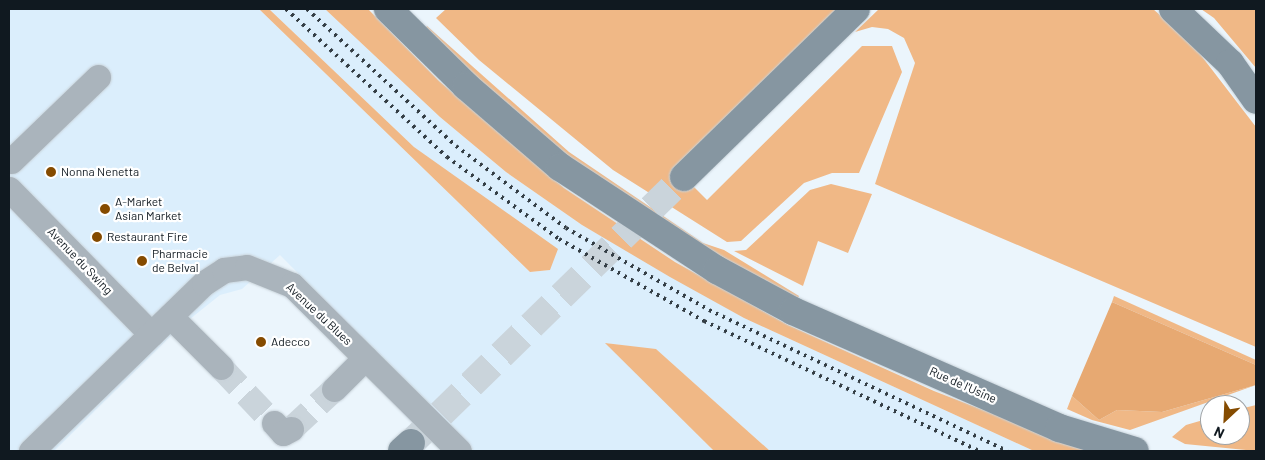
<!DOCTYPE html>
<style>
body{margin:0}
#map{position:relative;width:1265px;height:460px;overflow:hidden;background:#ebf5fc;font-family:Barlow,sans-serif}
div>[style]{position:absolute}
.built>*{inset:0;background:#dbeefc}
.green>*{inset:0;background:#f0b886}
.forest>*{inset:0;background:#e7a972}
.street-tunnel>*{height:25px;margin-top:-12.5px;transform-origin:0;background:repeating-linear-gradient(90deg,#cad4db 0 25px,transparent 0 37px)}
.secondary-tunnel>*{height:28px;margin-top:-14px;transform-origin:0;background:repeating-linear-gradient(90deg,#cad4db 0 28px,transparent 0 42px)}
.roads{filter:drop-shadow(0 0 1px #c8d2d9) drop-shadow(0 0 1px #c8d2d9)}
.street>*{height:25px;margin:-12.5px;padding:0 12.5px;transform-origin:12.5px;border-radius:12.5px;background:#aab4bc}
.secondary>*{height:28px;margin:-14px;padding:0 14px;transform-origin:14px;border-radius:14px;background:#8696a1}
.rail>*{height:4px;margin-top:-2px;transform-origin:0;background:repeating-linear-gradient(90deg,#343e45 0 2.5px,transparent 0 7.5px)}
.dots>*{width:14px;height:14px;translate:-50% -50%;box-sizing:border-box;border:2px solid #fff;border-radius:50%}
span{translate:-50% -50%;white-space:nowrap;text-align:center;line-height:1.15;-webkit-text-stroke:4.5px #fff;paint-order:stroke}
.poi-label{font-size:12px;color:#101920}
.left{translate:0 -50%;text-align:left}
.street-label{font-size:12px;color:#101920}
.frame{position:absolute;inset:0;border:10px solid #101920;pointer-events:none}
.north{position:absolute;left:1200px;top:395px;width:50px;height:50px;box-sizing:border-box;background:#fff;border:1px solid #9fa3a6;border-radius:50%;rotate:205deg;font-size:14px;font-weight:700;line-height:20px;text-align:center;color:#101920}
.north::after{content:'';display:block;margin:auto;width:18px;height:22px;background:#854b00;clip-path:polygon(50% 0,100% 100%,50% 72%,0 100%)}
</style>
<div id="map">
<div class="built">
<div style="clip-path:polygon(9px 9px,259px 9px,530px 272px,550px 270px,483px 200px,414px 147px,269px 9px,325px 9px,440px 117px,506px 172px,582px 225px,744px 318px,1034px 451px,770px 451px,657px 350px,606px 343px,714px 451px,474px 451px,280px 255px,242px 289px,220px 295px,180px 327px,54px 451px,9px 451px)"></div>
</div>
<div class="green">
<div style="clip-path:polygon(259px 9px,269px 9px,414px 147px,558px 249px,550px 270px,530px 272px)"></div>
<div style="clip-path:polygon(325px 9px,368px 9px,439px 81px,564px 188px,675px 262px,788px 325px,934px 391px,1089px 451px,1034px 451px,744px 318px,670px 277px,582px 225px,506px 172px,440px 117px)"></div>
<div style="clip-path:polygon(446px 9px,840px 9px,684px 177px,707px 200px,862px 46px,892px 46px,902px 72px,859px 173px,832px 173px,804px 183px,741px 241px,727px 242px,613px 170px,479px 60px,436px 18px)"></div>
<div style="clip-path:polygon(879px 9px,1153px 9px,1190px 41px,1256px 127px,1256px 347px,875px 184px,915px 63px,904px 38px,888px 29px,872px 27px,855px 32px)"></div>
<div style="clip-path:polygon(1201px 9px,1256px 9px,1256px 68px,1214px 18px)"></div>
<div style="clip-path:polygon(427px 26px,569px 152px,703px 243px,724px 250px,799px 296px,797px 302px,721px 261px,566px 159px,423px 30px)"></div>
<div style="clip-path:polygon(831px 184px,872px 194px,848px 253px,818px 241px,803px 286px,734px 251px,746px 250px,810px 190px)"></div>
<div style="clip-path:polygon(1114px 296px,1256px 360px,1256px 365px,1112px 302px)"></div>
<div style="clip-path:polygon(605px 343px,656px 349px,770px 451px,714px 451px)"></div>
<div style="clip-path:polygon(1256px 385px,1130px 430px,1092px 420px,1067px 409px,1072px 396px,1099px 420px,1117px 410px,1162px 412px)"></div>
<div style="clip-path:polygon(1256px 405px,1256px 451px,1185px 444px,1172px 437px,1186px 425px,1210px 418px,1210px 435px,1240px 435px,1240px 409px)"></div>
</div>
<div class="forest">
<div style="clip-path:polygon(1112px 302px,1256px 365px,1256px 385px,1162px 412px,1117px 410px,1099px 420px,1072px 396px)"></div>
</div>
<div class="street-tunnel">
<div style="left:221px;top:367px;width:77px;rotate:46.6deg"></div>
<div style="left:291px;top:429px;width:59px;rotate:-42.9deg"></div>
</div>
<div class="secondary-tunnel">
<div style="left:411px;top:443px;width:381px;rotate:-44.3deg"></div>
</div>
<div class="roads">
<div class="street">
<div style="left:11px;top:161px;width:121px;rotate:-44deg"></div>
<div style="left:9px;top:189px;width:203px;rotate:45.6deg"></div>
<div style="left:170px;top:316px;width:72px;rotate:45deg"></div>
<div style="left:334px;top:389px;width:44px;rotate:-45deg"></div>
<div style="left:274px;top:423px;width:13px;rotate:48deg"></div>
<div style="left:283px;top:433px;width:9px;rotate:-27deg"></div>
<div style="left:31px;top:451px;width:241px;rotate:-44.2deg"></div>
<div style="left:204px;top:283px;width:24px;rotate:-33deg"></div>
<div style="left:224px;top:270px;width:23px;rotate:-7deg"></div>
<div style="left:247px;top:267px;width:48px;rotate:21.8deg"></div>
<div style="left:292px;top:285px;width:235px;rotate:44.8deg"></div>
</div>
<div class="secondary">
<div style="left:388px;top:9px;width:110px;rotate:44.6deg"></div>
<div style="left:466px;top:86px;width:124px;rotate:40.8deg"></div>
<div style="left:560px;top:167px;width:188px;rotate:33.3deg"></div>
<div style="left:717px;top:270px;width:86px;rotate:28.3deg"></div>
<div style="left:793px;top:311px;width:291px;rotate:23.7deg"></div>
<div style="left:1059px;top:428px;width:79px;rotate:16.8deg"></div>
<div style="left:1173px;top:9px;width:79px;rotate:43.5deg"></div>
<div style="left:1230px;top:63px;width:45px;rotate:54.9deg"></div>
<div style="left:684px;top:177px;width:240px;rotate:-44.3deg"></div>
<div style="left:402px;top:451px;width:12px;rotate:-42deg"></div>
</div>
</div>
<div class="rail">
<div style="left:286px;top:9px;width:219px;rotate:42.6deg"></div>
<div style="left:447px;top:157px;width:139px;rotate:36.2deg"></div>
<div style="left:559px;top:239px;width:167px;rotate:29.5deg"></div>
<div style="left:704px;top:321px;width:304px;rotate:25.3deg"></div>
<div style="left:307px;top:9px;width:202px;rotate:42.6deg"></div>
<div style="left:456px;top:146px;width:137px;rotate:36.7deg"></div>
<div style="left:566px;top:228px;width:165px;rotate:29.8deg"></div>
<div style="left:709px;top:310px;width:330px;rotate:25.3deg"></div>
</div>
<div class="dots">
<div style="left:51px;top:172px;background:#854b00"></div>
<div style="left:105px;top:209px;background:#854b00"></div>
<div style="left:97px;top:237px;background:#854b00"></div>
<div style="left:142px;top:261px;background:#854b00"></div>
<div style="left:261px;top:342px;background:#854b00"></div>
</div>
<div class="poi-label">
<span class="left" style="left:61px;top:172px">Nonna Nenetta</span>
<span class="left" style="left:115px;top:209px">A-Market<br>Asian Market</span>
<span class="left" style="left:107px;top:237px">Restaurant Fire</span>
<span class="left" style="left:152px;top:261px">Pharmacie<br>de Belval</span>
<span class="left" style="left:271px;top:342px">Adecco</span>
</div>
<div class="street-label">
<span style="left:80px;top:261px;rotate:46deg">Avenue du Swing</span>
<span style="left:319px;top:314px;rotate:43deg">Avenue du Blues</span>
<span style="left:963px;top:385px;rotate:24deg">Rue de l'Usine</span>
</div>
<div class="frame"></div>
<div class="north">N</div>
</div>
